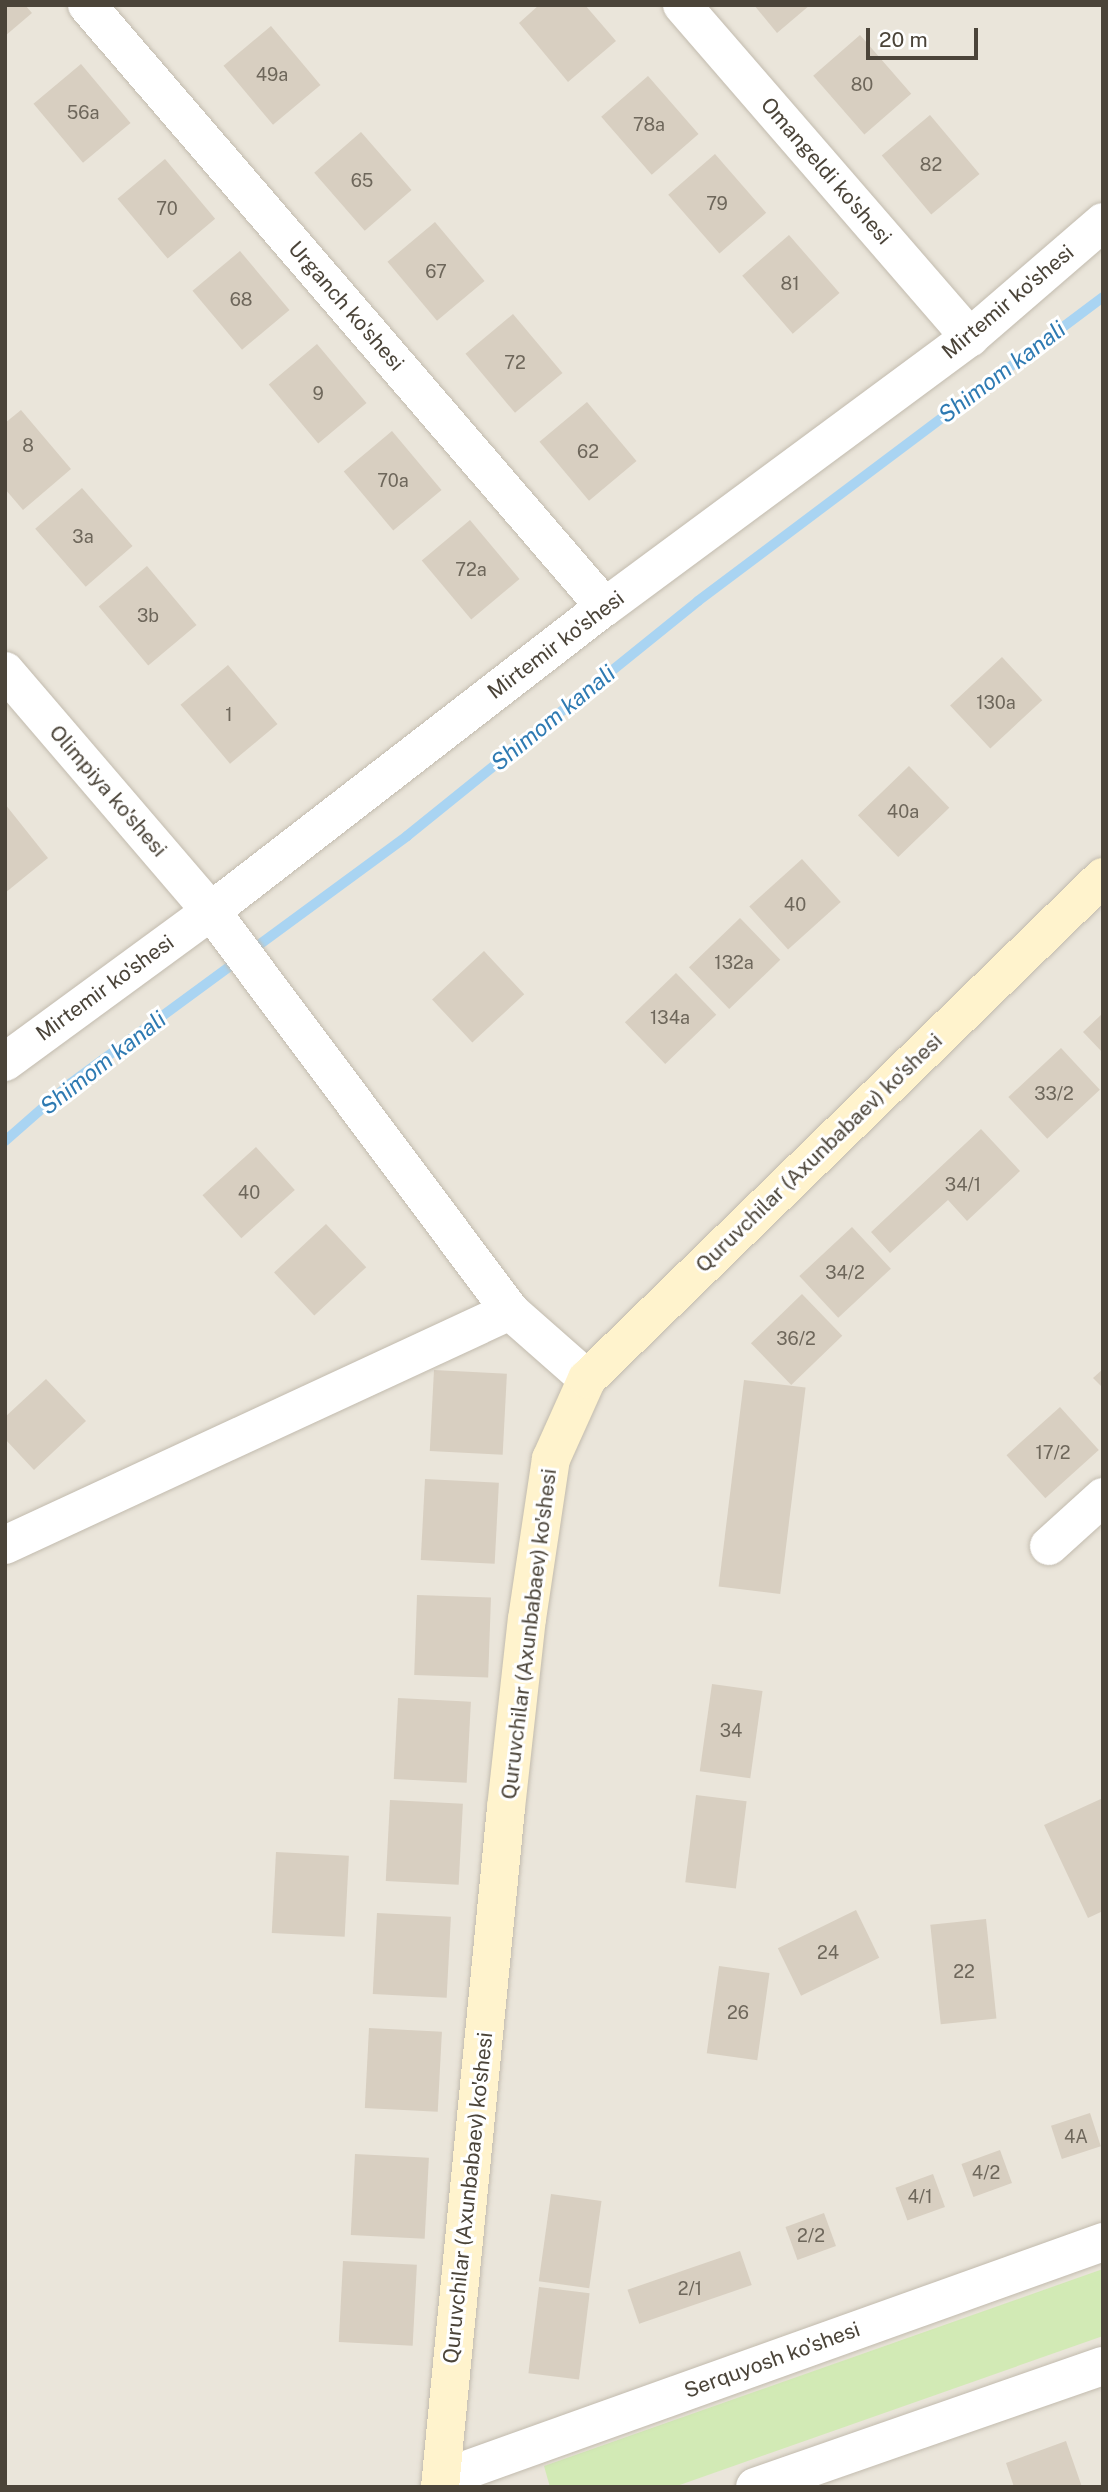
<!DOCTYPE html>
<style>
body{margin:0}
#map{position:relative;width:1108px;height:2492px;overflow:hidden;background:#f6f3ec;font-family:"Public Sans",sans-serif}
div>[style]{position:absolute}
.residential>*{inset:0;background:#eae5da;transform-origin:0 0}
.green>*{inset:0;background:#d2eab5}
.stream>*{height:10px;margin:-5px;padding:0 5px;transform-origin:5px;border-radius:5px;background:#a9d4f2}
.building>*{inset:0;background:#d8cfc1;transform-origin:0 0}
.roads{filter:drop-shadow(0 0 2px #c2bbae) drop-shadow(0 0 2px #c2bbae)}
.minor>*{height:38px;margin:-19px;padding:0 19px;transform-origin:19px;border-radius:19px;background:#fff}
.tertiary>*{height:38px;margin:-19px;padding:0 19px;transform-origin:19px;border-radius:19px;background:#fff}
.secondary>*{height:38px;margin:-19px;padding:0 19px;transform-origin:19px;border-radius:19px;background:#fff3cd}
span{translate:-50% -50%;white-space:nowrap;text-align:center;line-height:1.15;-webkit-text-stroke:6px #fff;paint-order:stroke}
.number-label{font-size:18px;color:#6e675b}
.number-label span{-webkit-text-stroke-width:0}
.street-label{font-size:21px;color:#4b4439}
.water-label{font-size:23px;color:#2e7ab2;font-style:italic}
.frame{position:absolute;inset:0;border:7px solid #4b4439;pointer-events:none}
.scale{position:absolute;left:866px;top:28px;width:112px;height:32px;box-sizing:border-box;border:4px solid #4b4439;border-top:0;padding-left:9px;font-size:21px;line-height:24px;white-space:nowrap;color:#4b4439;-webkit-text-stroke:5px #fff;paint-order:stroke}
</style>
<div id="map">
<div class="residential">
<div style="left:5px;top:5px;width:1098px;height:2482px"></div>
</div>
<div class="green">
<div style="clip-path:polygon(1103px 2269px,1103px 2336px,674px 2487px,550px 2487px,544px 2466px)"></div>
</div>
<div class="stream">
<div style="left:5px;top:1141px;width:88px;rotate:-41.3deg"></div>
<div style="left:71px;top:1083px;width:417px;rotate:-36.3deg"></div>
<div style="left:407px;top:836px;width:374px;rotate:-38.9deg"></div>
<div style="left:698px;top:601px;width:506px;rotate:-36.89deg"></div>
</div>
<div class="building">
<div style="clip-path:polygon(5px 5px,25px 5px,32px 13px,5px 36px)"></div>
<div style="clip-path:polygon(539px 5px,585px 5px,616px 41px,568px 82px,519px 23px)"></div>
<div style="clip-path:polygon(754px 5px,810px 5px,777px 33px)"></div>
<div style="left:271px;top:26px;width:77px;height:62px;rotate:50deg"></div>
<div style="left:860px;top:35px;width:78px;height:62px;rotate:49deg"></div>
<div style="left:81px;top:64px;width:77px;height:62px;rotate:50deg"></div>
<div style="left:648px;top:76px;width:77px;height:62px;rotate:49deg"></div>
<div style="left:930px;top:115px;width:77px;height:63px;rotate:50deg"></div>
<div style="left:361px;top:132px;width:77px;height:62px;rotate:49deg"></div>
<div style="left:715px;top:154px;width:78px;height:62px;rotate:49deg"></div>
<div style="left:165px;top:159px;width:78px;height:62px;rotate:50deg"></div>
<div style="left:435px;top:222px;width:77px;height:62px;rotate:50deg"></div>
<div style="left:789px;top:235px;width:77px;height:62px;rotate:49deg"></div>
<div style="left:240px;top:251px;width:77px;height:62px;rotate:50deg"></div>
<div style="left:513px;top:314px;width:77px;height:62px;rotate:50deg"></div>
<div style="left:317px;top:344px;width:77px;height:63px;rotate:50deg"></div>
<div style="left:587px;top:402px;width:77px;height:62px;rotate:50deg"></div>
<div style="clip-path:polygon(21px 410px,71px 469px,23px 510px,5px 489px,5px 423px)"></div>
<div style="left:392px;top:431px;width:77px;height:63px;rotate:50deg"></div>
<div style="left:82px;top:488px;width:77px;height:62px;rotate:49deg"></div>
<div style="left:470px;top:520px;width:77px;height:63px;rotate:50deg"></div>
<div style="left:147px;top:566px;width:77px;height:63px;rotate:50deg"></div>
<div style="left:1002px;top:657px;width:59px;height:71px;rotate:47deg"></div>
<div style="left:228px;top:665px;width:77px;height:62px;rotate:50deg"></div>
<div style="left:909px;top:766px;width:58px;height:71px;rotate:46deg"></div>
<div style="clip-path:polygon(5px 804px,48px 858px,5px 893px)"></div>
<div style="left:802px;top:859px;width:58px;height:71px;rotate:48deg"></div>
<div style="left:740px;top:918px;width:58px;height:71px;rotate:46deg"></div>
<div style="left:484px;top:951px;width:59px;height:71px;rotate:47deg"></div>
<div style="left:676px;top:973px;width:58px;height:71px;rotate:46deg"></div>
<div style="clip-path:polygon(1103px 1013px,1103px 1053px,1083px 1032px)"></div>
<div style="left:1061px;top:1048px;width:57px;height:72px;rotate:47deg"></div>
<div style="clip-path:polygon(981px 1129px,1020px 1171px,967px 1221px,948px 1200px,890px 1253px,871px 1232px)"></div>
<div style="left:256px;top:1147px;width:58px;height:72px;rotate:48deg"></div>
<div style="left:326px;top:1224px;width:59px;height:71px;rotate:47deg"></div>
<div style="left:852px;top:1227px;width:57px;height:72px;rotate:47deg"></div>
<div style="left:802px;top:1294px;width:58px;height:71px;rotate:46deg"></div>
<div style="clip-path:polygon(1103px 1369px,1103px 1388px,1093px 1378px)"></div>
<div style="left:434px;top:1370px;width:73px;height:81px;rotate:3deg"></div>
<div style="clip-path:polygon(46px 1379px,86px 1421px,34px 1470px,5px 1439px,5px 1417px)"></div>
<div style="left:744px;top:1380px;width:62px;height:208px;rotate:7deg"></div>
<div style="left:1060px;top:1407px;width:58px;height:72px;rotate:48deg"></div>
<div style="left:425px;top:1479px;width:74px;height:81px;rotate:3deg"></div>
<div style="left:417px;top:1595px;width:74px;height:80px;rotate:2deg"></div>
<div style="left:712px;top:1684px;width:51px;height:88px;rotate:8deg"></div>
<div style="left:398px;top:1698px;width:73px;height:81px;rotate:3deg"></div>
<div style="left:696px;top:1795px;width:51px;height:88px;rotate:7deg"></div>
<div style="clip-path:polygon(1103px 1798px,1103px 1911px,1088px 1918px,1044px 1825px)"></div>
<div style="left:390px;top:1800px;width:73px;height:81px;rotate:3deg"></div>
<div style="left:276px;top:1852px;width:73px;height:81px;rotate:3deg"></div>
<div style="left:856px;top:1910px;width:53px;height:87px;rotate:64deg"></div>
<div style="left:377px;top:1913px;width:74px;height:81px;rotate:3deg"></div>
<div style="left:986px;top:1919px;width:100px;height:56px;rotate:84deg"></div>
<div style="left:719px;top:1966px;width:51px;height:88px;rotate:8deg"></div>
<div style="left:369px;top:2028px;width:73px;height:80px;rotate:3deg"></div>
<div style="left:1090px;top:2113px;width:35px;height:41px;rotate:72deg"></div>
<div style="left:1000px;top:2150px;width:35px;height:41px;rotate:70deg"></div>
<div style="left:355px;top:2154px;width:74px;height:81px;rotate:3deg"></div>
<div style="left:933px;top:2174px;width:35px;height:40px;rotate:70deg"></div>
<div style="left:551px;top:2194px;width:51px;height:88px;rotate:8deg"></div>
<div style="left:824px;top:2213px;width:35px;height:41px;rotate:70deg"></div>
<div style="left:740px;top:2251px;width:36px;height:119px;rotate:71deg"></div>
<div style="left:343px;top:2261px;width:74px;height:81px;rotate:3deg"></div>
<div style="left:539px;top:2287px;width:51px;height:87px;rotate:7deg"></div>
<div style="clip-path:polygon(1066px 2441px,1082px 2487px,1014px 2487px,1006px 2463px)"></div>
</div>
<div class="roads">
<div class="minor">
<div style="left:87px;top:5px;width:794px;rotate:49.29deg"></div>
<div style="left:682px;top:5px;width:440px;rotate:49.1deg"></div>
<div style="left:5px;top:671px;width:316px;rotate:49.4deg"></div>
<div style="left:211px;top:911px;width:499px;rotate:53.2deg"></div>
<div style="left:510px;top:1311px;width:103px;rotate:41.4deg"></div>
<div style="left:5px;top:1062px;width:255px;rotate:-36.2deg"></div>
<div style="left:211px;top:911px;width:498px;rotate:-37.7deg"></div>
<div style="left:605px;top:607px;width:454px;rotate:-36.5deg"></div>
<div style="left:970px;top:337px;width:176px;rotate:-40.8deg"></div>
<div style="left:5px;top:1545px;width:557px;rotate:-24.86deg"></div>
<div style="left:1049px;top:1546px;width:73px;rotate:-42.2deg"></div>
</div>
<div class="tertiary">
<div style="left:441px;top:2479px;width:703px;rotate:-19.7deg"></div>
<div style="left:755px;top:2487px;width:368px;rotate:-19.2deg"></div>
</div>
<div class="secondary">
<div style="left:440px;top:2487px;width:682px;rotate:-84.45deg"></div>
<div style="left:506px;top:1808px;width:190px;rotate:-83.7deg"></div>
<div style="left:527px;top:1619px;width:162px;rotate:-81.5deg"></div>
<div style="left:551px;top:1459px;width:88px;rotate:-65.8deg"></div>
<div style="left:587px;top:1379px;width:720px;rotate:-44.21deg"></div>
</div>
</div>
<div class="number-label">
<span style="left:272px;top:75px">49a</span>
<span style="left:862px;top:85px">80</span>
<span style="left:83px;top:113px">56a</span>
<span style="left:649px;top:125px">78a</span>
<span style="left:931px;top:165px">82</span>
<span style="left:362px;top:181px">65</span>
<span style="left:717px;top:204px">79</span>
<span style="left:167px;top:209px">70</span>
<span style="left:436px;top:272px">67</span>
<span style="left:790px;top:284px">81</span>
<span style="left:241px;top:300px">68</span>
<span style="left:515px;top:363px">72</span>
<span style="left:318px;top:394px">9</span>
<span style="left:28px;top:446px">8</span>
<span style="left:588px;top:452px">62</span>
<span style="left:393px;top:481px">70a</span>
<span style="left:83px;top:537px">3a</span>
<span style="left:471px;top:570px">72a</span>
<span style="left:148px;top:616px">3b</span>
<span style="left:996px;top:703px">130a</span>
<span style="left:229px;top:715px">1</span>
<span style="left:903px;top:812px">40a</span>
<span style="left:795px;top:905px">40</span>
<span style="left:734px;top:963px">132a</span>
<span style="left:670px;top:1018px">134a</span>
<span style="left:1054px;top:1094px">33/2</span>
<span style="left:963px;top:1185px">34/1</span>
<span style="left:249px;top:1193px">40</span>
<span style="left:845px;top:1273px">34/2</span>
<span style="left:796px;top:1339px">36/2</span>
<span style="left:1053px;top:1453px">17/2</span>
<span style="left:731px;top:1731px">34</span>
<span style="left:828px;top:1953px">24</span>
<span style="left:964px;top:1972px">22</span>
<span style="left:738px;top:2013px">26</span>
<span style="left:1076px;top:2137px">4A</span>
<span style="left:986px;top:2173px">4/2</span>
<span style="left:920px;top:2197px">4/1</span>
<span style="left:811px;top:2236px">2/2</span>
<span style="left:690px;top:2289px">2/1</span>
</div>
<div class="street-label">
<span style="left:826px;top:171px;rotate:49deg">Omangeldi ko'shesi</span>
<span style="left:1008px;top:302px;rotate:-40deg">Mirtemir ko'shesi</span>
<span style="left:346px;top:306px;rotate:49deg">Urganch ko'shesi</span>
<span style="left:556px;top:645px;rotate:-37deg">Mirtemir ko'shesi</span>
<span style="left:108px;top:791px;rotate:49deg">Olimpiya ko'shesi</span>
<span style="left:105px;top:988px;rotate:-36deg">Mirtemir ko'shesi</span>
<span style="left:819px;top:1153px;rotate:-44deg">Quruvchilar (Axunbabaev) ko'shesi</span>
<span style="left:529px;top:1634px;rotate:-83deg">Quruvchilar (Axunbabaev) ko'shesi</span>
<span style="left:468px;top:2198px;rotate:-84deg">Quruvchilar (Axunbabaev) ko'shesi</span>
<span style="left:772px;top:2360px;rotate:-20deg">Serquyosh ko'shesi</span>
</div>
<div class="water-label">
<span style="left:1002px;top:372px;rotate:-37deg">Shimom kanali</span>
<span style="left:553px;top:718px;rotate:-39deg">Shimom kanali</span>
<span style="left:103px;top:1063px;rotate:-38deg">Shimom kanali</span>
</div>
<div class="frame"></div>
<div class="scale">20 m</div>
</div>
